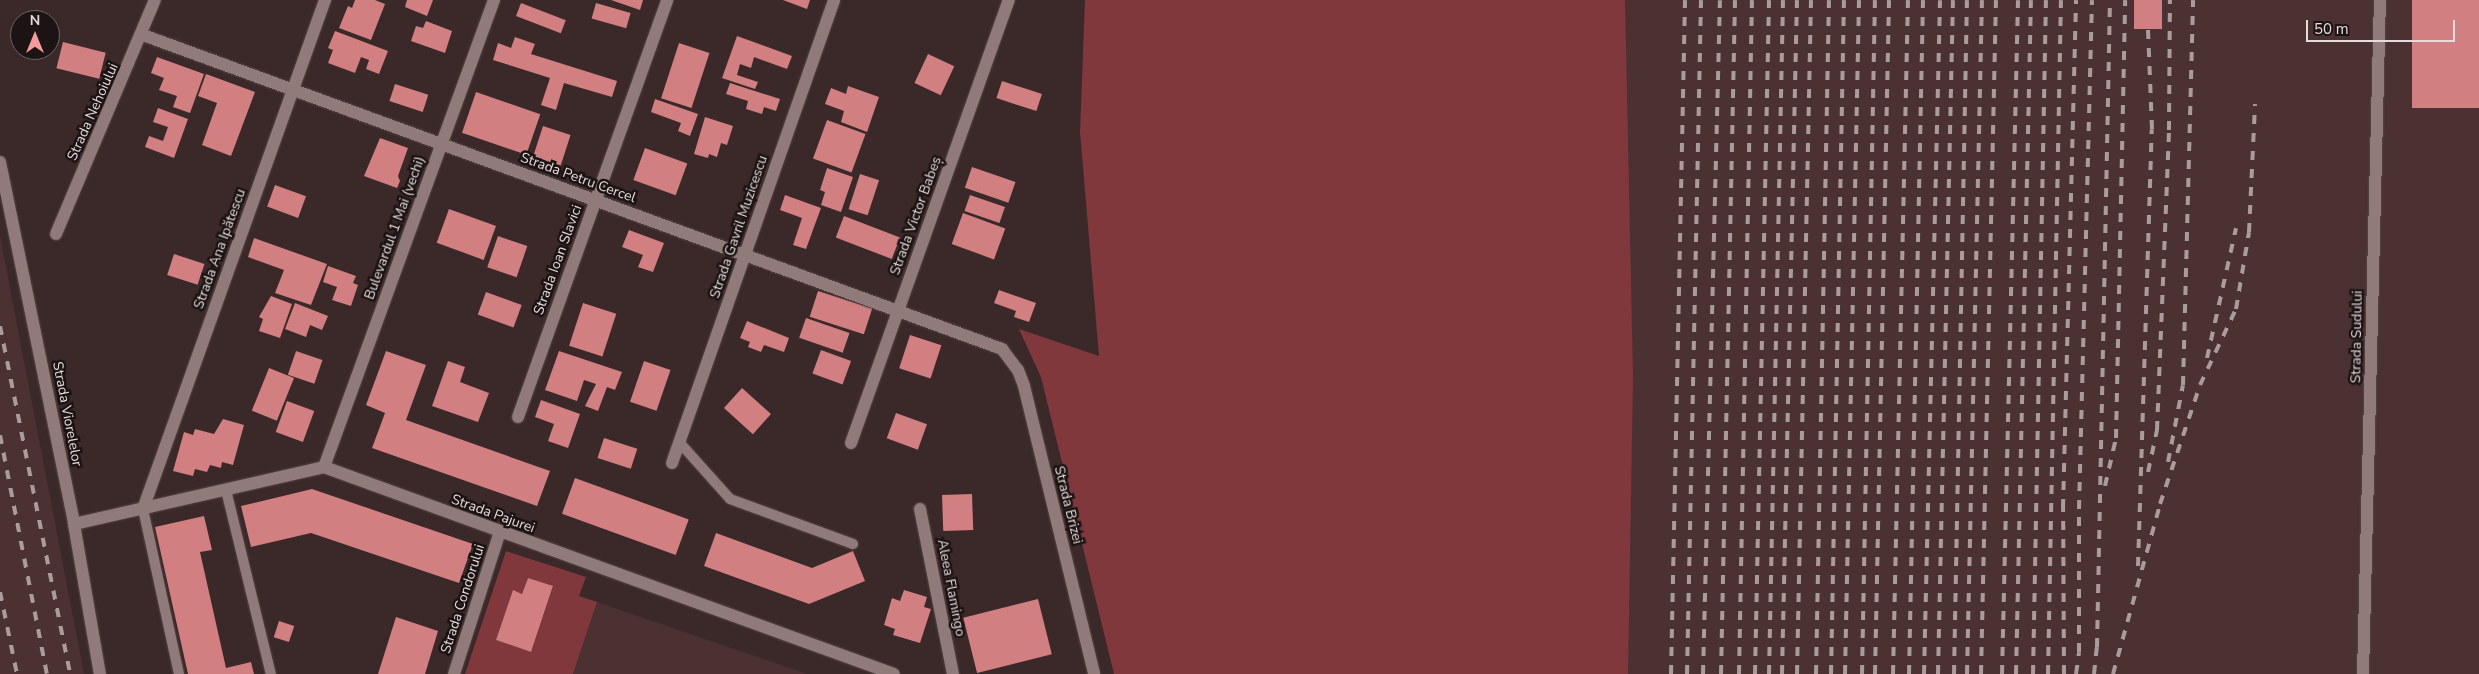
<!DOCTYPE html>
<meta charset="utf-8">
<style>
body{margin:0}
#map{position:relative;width:2479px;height:674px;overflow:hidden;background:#3b2829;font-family:"Nunito Sans",sans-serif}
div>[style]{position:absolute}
.built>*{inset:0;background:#4b3132;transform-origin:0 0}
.green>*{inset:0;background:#81383d}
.building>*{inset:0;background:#d27f81;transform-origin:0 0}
.roads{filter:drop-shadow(0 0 1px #554545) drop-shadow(0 0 1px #554545)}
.service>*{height:10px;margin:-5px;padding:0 5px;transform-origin:5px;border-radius:5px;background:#917a7a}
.minor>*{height:12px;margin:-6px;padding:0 6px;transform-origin:6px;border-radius:6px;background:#917a7a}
.tertiary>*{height:12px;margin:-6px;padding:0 6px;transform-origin:6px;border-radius:6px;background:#917a7a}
.rail>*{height:4px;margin-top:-2px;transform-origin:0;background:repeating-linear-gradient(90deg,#ab9c9c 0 9px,transparent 0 18px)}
span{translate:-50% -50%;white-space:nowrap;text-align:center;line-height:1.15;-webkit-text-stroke:5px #1c1414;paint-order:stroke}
.street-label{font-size:14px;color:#e7dada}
.north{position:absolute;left:10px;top:10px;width:50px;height:50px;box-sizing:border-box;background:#1c1414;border:1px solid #6d6363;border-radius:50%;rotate:0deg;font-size:14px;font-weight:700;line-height:20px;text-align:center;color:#e7dada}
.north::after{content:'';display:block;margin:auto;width:18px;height:22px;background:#f59b9d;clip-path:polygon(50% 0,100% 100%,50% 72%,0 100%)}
.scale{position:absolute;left:2306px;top:20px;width:149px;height:22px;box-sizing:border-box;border:2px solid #e7dada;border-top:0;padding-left:6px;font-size:15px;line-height:18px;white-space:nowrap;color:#e7dada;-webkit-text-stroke:4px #1c1414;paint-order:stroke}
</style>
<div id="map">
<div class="built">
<div style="left:1625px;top:0;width:854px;height:674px"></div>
<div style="clip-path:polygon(0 236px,84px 674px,0 674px)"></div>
<div style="clip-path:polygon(597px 602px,807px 674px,573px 674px)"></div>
</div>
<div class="green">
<div style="clip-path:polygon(1085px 0,1625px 0,1633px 377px,1628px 674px,1114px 674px,1041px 377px,1019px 329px,1099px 356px,1080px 132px)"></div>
<div style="clip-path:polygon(evenodd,506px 551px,586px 577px,579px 596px,597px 602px,573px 674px,465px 674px,506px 551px,528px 578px,553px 587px,531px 652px,496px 640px,513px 591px,522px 594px,528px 578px)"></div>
</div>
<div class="building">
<div style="clip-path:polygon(355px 0,375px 0,385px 4px,371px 40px,339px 28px,348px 6px,352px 8px)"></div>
<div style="clip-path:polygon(407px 0,433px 0,427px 16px,405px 7px)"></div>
<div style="clip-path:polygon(611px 0,643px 0,640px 10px)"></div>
<div style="clip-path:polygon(783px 0,810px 0,807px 9px)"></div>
<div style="left:2134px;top:0;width:28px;height:29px"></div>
<div style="left:2412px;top:0;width:67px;height:108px"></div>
<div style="left:521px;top:3px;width:48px;height:14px;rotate:21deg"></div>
<div style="left:596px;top:3px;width:36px;height:16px;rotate:16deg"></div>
<div style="clip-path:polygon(426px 21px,452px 31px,445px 53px,411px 41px,416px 26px,423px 28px)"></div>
<div style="clip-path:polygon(335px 31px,388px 51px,379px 74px,366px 69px,369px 60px,361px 57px,355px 73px,328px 63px,333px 50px,328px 48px)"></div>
<div style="clip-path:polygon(737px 36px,792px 56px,787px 69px,754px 57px,751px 68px,740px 64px,737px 75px,758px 82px,755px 89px,722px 78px)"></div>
<div style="clip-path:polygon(515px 37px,535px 44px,531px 54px,617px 81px,612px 97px,564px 83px,556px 110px,541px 105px,550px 78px,493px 60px,498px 43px,511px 48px)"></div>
<div style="left:63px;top:42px;width:44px;height:27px;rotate:14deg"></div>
<div style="left:679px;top:43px;width:32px;height:58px;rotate:18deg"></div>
<div style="left:928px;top:54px;width:29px;height:32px;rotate:25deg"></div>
<div style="clip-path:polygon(157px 57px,204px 74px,190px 113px,173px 107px,177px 96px,159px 90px,164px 78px,151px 73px)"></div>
<div style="clip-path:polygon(206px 74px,255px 92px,231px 156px,202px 145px,217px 103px,198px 96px)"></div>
<div style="left:1002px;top:81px;width:42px;height:18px;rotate:18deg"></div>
<div style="clip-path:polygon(730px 83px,780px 99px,776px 111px,764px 107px,762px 114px,746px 109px,748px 101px,726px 94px)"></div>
<div style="left:395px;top:84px;width:35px;height:18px;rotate:18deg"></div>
<div style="clip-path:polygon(848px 86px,879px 97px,867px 132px,841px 122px,844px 111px,825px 104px,831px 88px,846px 94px)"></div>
<div style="left:476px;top:92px;width:68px;height:43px;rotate:19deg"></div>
<div style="clip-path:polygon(655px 99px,698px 114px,690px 136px,678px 131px,681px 123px,651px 112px)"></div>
<div style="clip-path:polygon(158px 108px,188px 119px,174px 158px,145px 147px,149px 136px,163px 141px,168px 127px,153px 122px)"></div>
<div style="clip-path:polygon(705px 117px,733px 126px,727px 145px,721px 143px,717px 157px,709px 154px,708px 158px,694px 154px)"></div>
<div style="left:827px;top:120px;width:41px;height:41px;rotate:20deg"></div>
<div style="left:543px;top:126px;width:29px;height:32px;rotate:18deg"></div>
<div style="clip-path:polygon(380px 138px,408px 148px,398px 176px,400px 181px,397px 188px,364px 176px)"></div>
<div style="left:645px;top:148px;width:45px;height:34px;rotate:20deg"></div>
<div style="left:972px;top:167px;width:46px;height:22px;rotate:19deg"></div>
<div style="clip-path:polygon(827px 168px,853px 177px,841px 212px,821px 205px,825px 192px,820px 190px)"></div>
<div style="left:860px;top:174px;width:20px;height:37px;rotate:18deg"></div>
<div style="left:275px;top:185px;width:33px;height:23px;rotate:20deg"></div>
<div style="clip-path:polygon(785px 195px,821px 208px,806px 249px,793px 245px,802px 218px,780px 210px)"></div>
<div style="left:970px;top:195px;width:37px;height:17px;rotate:19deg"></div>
<div style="left:449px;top:209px;width:50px;height:36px;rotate:20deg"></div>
<div style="left:963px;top:213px;width:45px;height:33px;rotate:20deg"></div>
<div style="left:844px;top:216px;width:60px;height:23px;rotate:21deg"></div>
<div style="clip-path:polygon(629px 230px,664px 243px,653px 272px,638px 267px,643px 255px,622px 247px)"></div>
<div style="left:498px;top:236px;width:31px;height:33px;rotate:19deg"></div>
<div style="clip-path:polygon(254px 238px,327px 264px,311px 305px,275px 293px,284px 270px,248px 257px)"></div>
<div style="left:174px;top:254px;width:32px;height:22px;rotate:18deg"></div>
<div style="clip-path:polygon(328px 266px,356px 276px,353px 283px,358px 285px,351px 306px,332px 300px,337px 287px,323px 282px)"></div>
<div style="clip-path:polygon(999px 290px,1036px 303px,1029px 322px,1014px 317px,1016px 311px,994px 303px)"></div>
<div style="left:818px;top:291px;width:57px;height:27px;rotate:18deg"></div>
<div style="left:486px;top:292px;width:38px;height:24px;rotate:20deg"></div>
<div style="clip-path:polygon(271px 296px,292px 304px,280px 338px,259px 331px,263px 319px,259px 317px)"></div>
<div style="clip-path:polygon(295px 303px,328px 316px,322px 330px,310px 325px,306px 337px,285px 329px)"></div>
<div style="left:583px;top:303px;width:35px;height:45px;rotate:18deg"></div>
<div style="left:806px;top:318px;width:46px;height:21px;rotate:19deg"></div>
<div style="clip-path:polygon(747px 321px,789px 338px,784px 352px,764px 345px,761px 352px,748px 347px,750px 342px,740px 338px)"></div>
<div style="left:910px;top:335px;width:33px;height:35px;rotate:18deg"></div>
<div style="left:821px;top:350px;width:32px;height:25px;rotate:20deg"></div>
<div style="left:296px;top:351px;width:28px;height:25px;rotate:19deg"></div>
<div style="clip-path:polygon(386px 351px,426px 365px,406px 420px,550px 471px,537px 506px,372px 448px,385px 413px,366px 405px)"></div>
<div style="clip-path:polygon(559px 351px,622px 372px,615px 390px,607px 387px,598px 411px,585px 406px,596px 384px,584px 380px,577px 401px,545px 390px)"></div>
<div style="clip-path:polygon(448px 361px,465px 367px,460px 382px,489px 393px,478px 422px,432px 406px)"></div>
<div style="left:644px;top:361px;width:28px;height:43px;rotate:19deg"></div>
<div style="left:269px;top:368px;width:27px;height:46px;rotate:22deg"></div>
<div style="left:742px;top:388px;width:39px;height:27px;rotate:42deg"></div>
<div style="clip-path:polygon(541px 400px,580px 414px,568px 448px,548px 441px,554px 424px,535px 417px)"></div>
<div style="left:287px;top:401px;width:29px;height:33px;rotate:20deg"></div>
<div style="left:896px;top:413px;width:33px;height:27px;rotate:20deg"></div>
<div style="clip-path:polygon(223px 419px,244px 425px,233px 465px,222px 462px,221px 468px,210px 465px,207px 472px,195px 469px,193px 476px,173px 471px,184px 432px,193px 435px,195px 429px,214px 434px)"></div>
<div style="left:604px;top:438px;width:35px;height:21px;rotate:18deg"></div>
<div style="left:575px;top:478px;width:121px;height:38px;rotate:20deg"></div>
<div style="clip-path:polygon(312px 489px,473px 544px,459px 583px,311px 533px,251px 547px,241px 506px)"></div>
<div style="left:972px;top:494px;width:36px;height:30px;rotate:88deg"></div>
<div style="clip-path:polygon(204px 516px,212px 550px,200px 552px,226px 668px,251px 662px,254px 674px,188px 674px,155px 527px)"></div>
<div style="clip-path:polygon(716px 533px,812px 568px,853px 551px,865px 581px,809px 604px,704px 566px)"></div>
<div style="clip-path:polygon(528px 578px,553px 586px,531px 652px,496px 640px,513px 590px,522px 594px)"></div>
<div style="clip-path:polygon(904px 590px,927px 597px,924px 607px,931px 609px,920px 643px,893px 635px,895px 629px,884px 625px,892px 598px,900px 601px)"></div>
<div style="left:1038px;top:599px;width:57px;height:77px;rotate:76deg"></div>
<div style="clip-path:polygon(396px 617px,438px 631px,425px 674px,378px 674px)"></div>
<div style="left:279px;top:621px;width:16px;height:17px;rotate:18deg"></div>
</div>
<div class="roads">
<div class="service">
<div style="left:680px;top:443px;width:75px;rotate:48.2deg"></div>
<div style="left:730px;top:499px;width:131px;rotate:20.1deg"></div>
<div style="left:226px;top:490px;width:189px;rotate:76.3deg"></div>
<div style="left:143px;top:509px;width:169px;rotate:77.7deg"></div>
</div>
<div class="minor">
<div style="left:143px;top:35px;width:915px;rotate:20.08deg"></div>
<div style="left:1002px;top:349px;width:26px;rotate:53deg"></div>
<div style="left:1018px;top:370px;width:17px;rotate:69deg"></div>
<div style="left:1024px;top:386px;width:296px;rotate:76.3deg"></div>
<div style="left:56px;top:234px;width:254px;rotate:-67.1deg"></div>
<div style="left:518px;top:417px;width:443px;rotate:-70.3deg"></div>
<div style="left:851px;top:443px;width:470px;rotate:-70.4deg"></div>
<div style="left:672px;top:463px;width:491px;rotate:-70.7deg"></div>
<div style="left:324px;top:467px;width:497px;rotate:-70deg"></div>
<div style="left:143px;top:509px;width:541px;rotate:-70.32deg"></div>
<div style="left:920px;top:509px;width:168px;rotate:78.7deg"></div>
<div style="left:74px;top:524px;width:256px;rotate:-12.8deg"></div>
<div style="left:324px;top:467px;width:606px;rotate:19.96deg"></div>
<div style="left:454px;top:674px;width:149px;rotate:-72.1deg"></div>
<div style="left:2363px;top:674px;width:674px;rotate:-88.56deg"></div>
</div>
<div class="tertiary">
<div style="left:0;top:162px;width:369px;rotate:78.4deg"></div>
<div style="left:74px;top:524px;width:152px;rotate:80.2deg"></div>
</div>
</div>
<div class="rail">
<div style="left:0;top:326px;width:355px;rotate:78.6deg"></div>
<div style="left:2207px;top:358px;width:133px;rotate:-77.4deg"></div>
<div style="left:0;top:435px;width:244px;rotate:78.9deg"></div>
<div style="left:2168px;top:462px;width:78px;rotate:-79deg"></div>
<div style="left:2183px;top:385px;width:385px;rotate:-88.5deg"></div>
<div style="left:2148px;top:472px;width:43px;rotate:-77.9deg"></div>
<div style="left:2157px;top:430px;width:300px;rotate:-87.7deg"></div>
<div style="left:2169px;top:130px;width:130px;rotate:-89.6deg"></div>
<div style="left:2105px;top:486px;width:49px;rotate:-77.1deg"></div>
<div style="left:2116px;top:438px;width:438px;rotate:-88.8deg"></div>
<div style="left:2138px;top:566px;width:437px;rotate:-88.2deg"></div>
<div style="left:2152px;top:129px;width:100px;rotate:-92.3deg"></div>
<div style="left:0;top:592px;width:84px;rotate:78.3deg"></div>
<div style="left:1671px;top:674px;width:674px;rotate:-88.81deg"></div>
<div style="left:1687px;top:674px;width:674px;rotate:-88.81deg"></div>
<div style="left:1703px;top:674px;width:674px;rotate:-88.56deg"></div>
<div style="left:1721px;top:674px;width:674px;rotate:-88.81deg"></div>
<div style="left:1739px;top:674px;width:674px;rotate:-88.9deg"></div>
<div style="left:1755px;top:674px;width:674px;rotate:-88.81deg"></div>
<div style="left:1769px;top:674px;width:674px;rotate:-88.81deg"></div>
<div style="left:1782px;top:674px;width:674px;rotate:-88.73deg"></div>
<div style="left:1797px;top:674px;width:674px;rotate:-88.81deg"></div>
<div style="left:1816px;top:674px;width:674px;rotate:-88.9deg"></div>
<div style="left:1831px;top:674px;width:674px;rotate:-88.9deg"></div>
<div style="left:1845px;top:674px;width:674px;rotate:-88.81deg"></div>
<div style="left:1862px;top:674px;width:674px;rotate:-88.9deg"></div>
<div style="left:1875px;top:674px;width:674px;rotate:-88.81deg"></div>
<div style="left:1893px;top:674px;width:674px;rotate:-88.73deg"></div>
<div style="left:1909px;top:674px;width:674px;rotate:-88.81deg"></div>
<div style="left:1924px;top:674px;width:674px;rotate:-88.64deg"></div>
<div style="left:1938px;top:674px;width:674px;rotate:-88.73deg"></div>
<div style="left:1954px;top:674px;width:674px;rotate:-88.9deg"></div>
<div style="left:1967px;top:674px;width:674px;rotate:-88.73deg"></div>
<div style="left:1981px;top:674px;width:674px;rotate:-88.73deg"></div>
<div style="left:2002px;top:674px;width:674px;rotate:-88.64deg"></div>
<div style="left:2016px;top:674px;width:674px;rotate:-88.73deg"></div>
<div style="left:2033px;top:674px;width:674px;rotate:-88.9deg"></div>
<div style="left:2048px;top:674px;width:674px;rotate:-88.9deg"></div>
<div style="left:2064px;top:674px;width:166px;rotate:-90.3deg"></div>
<div style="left:2063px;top:508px;width:508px;rotate:-88.53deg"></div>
<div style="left:2076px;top:674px;width:22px;rotate:-82deg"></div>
<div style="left:2079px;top:652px;width:143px;rotate:-90deg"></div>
<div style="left:2079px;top:509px;width:509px;rotate:-88.54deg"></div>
<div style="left:2094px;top:674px;width:27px;rotate:-84deg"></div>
<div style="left:2097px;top:647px;width:647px;rotate:-88.85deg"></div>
<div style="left:2113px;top:674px;width:176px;rotate:-74.5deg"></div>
<div style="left:2160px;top:504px;width:126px;rotate:-71.4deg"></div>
<div style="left:2200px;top:385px;width:84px;rotate:-64.7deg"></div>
<div style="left:2236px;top:309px;width:78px;rotate:-80.4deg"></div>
<div style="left:2249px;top:232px;width:128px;rotate:-87.3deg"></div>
</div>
<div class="street-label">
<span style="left:93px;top:112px;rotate:-66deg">Strada Nehoiului</span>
<span style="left:578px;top:178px;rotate:20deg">Strada Petru Cercel</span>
<span style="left:916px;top:216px;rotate:-70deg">Strada Victor Babeș</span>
<span style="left:739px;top:227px;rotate:-71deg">Strada Gavril Muzicescu</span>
<span style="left:395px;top:228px;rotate:-70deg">Bulevardul 1 Mai (vechi)</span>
<span style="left:220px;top:249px;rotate:-70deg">Strada Ana Ipătescu</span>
<span style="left:558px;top:260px;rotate:-70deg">Strada Ioan Slavici</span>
<span style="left:2357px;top:337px;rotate:-89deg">Strada Sudului</span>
<span style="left:67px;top:414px;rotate:79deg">Strada Viorelelor</span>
<span style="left:1068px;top:505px;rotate:76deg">Strada Brizei</span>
<span style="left:493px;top:514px;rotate:20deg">Strada Pajurei</span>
<span style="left:951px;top:588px;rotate:79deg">Aleea Flamingo</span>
<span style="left:463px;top:599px;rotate:-72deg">Strada Condorului</span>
</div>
<div class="north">N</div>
<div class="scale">50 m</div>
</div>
